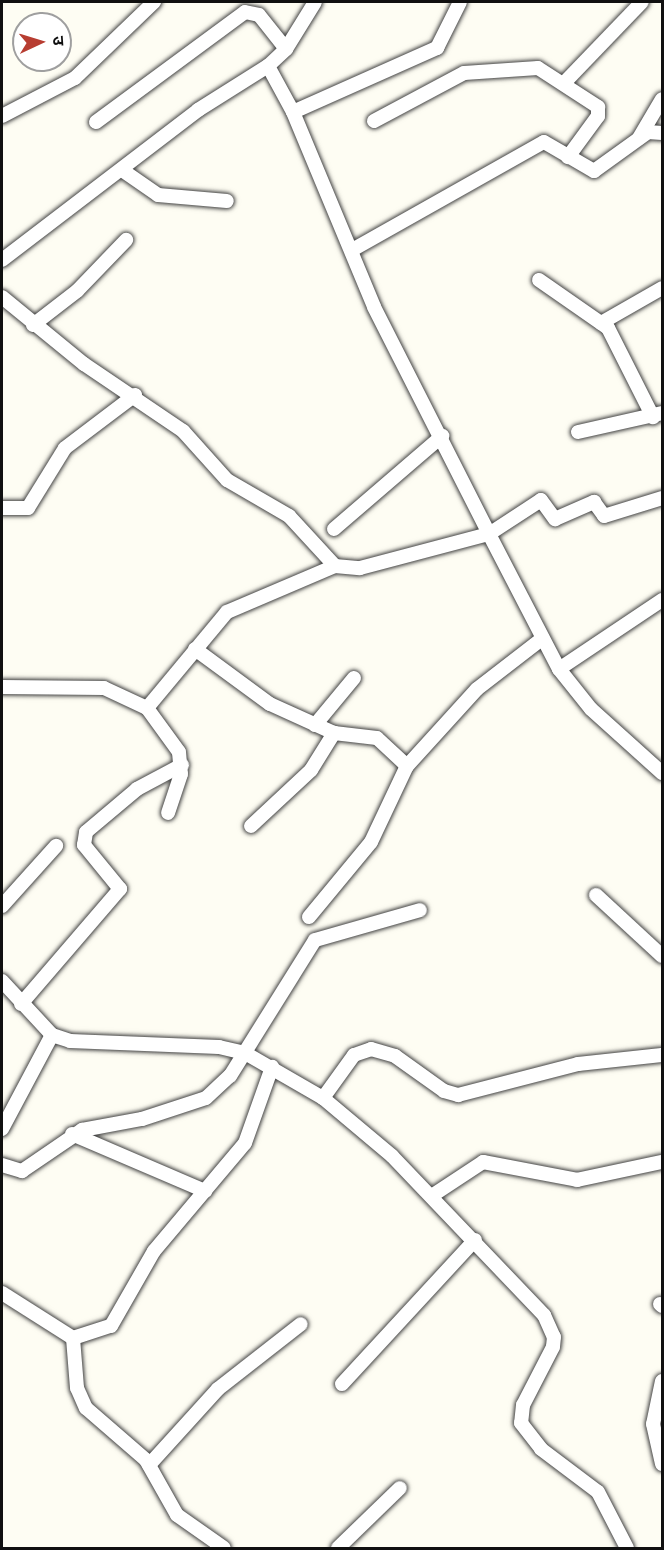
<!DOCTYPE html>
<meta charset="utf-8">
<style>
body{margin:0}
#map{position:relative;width:664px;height:1550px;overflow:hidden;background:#fefdf3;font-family:"Roboto Serif","Noto Sans Devanagari",serif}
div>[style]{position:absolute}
.roads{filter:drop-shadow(0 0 2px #434343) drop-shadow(0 0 2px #434343)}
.minor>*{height:14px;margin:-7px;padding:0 7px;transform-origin:7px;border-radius:7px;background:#fff}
span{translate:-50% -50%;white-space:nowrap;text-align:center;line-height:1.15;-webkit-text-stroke:6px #fff;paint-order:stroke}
.frame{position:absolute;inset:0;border:3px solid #101010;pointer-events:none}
.north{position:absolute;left:12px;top:12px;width:60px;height:60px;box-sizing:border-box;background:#fff;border:2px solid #9f9f9f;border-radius:50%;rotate:86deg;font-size:16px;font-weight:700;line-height:24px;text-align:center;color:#101010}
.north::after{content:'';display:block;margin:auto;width:21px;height:27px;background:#b73d31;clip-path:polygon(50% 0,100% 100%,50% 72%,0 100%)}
</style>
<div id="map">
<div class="roads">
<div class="minor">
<div style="left:268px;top:66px;width:52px;rotate:61.5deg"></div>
<div style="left:293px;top:112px;width:211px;rotate:67.4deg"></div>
<div style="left:374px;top:307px;width:254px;rotate:63.1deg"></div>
<div style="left:489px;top:534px;width:62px;rotate:-33.2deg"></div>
<div style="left:541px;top:500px;width:24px;rotate:54deg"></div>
<div style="left:555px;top:519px;width:43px;rotate:-23.6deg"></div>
<div style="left:594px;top:502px;width:17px;rotate:54deg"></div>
<div style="left:604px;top:516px;width:61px;rotate:-17.2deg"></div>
<div style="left:564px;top:83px;width:112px;rotate:-46.1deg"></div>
<div style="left:293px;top:112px;width:158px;rotate:-24deg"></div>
<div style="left:437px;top:48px;width:51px;rotate:-63.4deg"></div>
<div style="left:2px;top:116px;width:82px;rotate:-27.5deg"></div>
<div style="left:75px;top:78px;width:110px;rotate:-43.9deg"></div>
<div style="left:374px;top:121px;width:102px;rotate:-28.1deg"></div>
<div style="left:464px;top:73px;width:74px;rotate:-3.9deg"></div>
<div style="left:538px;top:68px;width:72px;rotate:33deg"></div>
<div style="left:598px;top:107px;width:9px;rotate:90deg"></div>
<div style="left:598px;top:116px;width:51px;rotate:126.2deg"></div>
<div style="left:96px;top:122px;width:185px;rotate:-36.4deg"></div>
<div style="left:245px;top:12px;width:14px;rotate:12deg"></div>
<div style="left:259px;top:15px;width:43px;rotate:51.5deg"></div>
<div style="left:639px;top:138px;width:45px;rotate:-59.5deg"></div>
<div style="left:122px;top:170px;width:44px;rotate:34.8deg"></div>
<div style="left:158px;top:195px;width:69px;rotate:5deg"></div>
<div style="left:352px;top:250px;width:220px;rotate:-29.4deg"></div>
<div style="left:544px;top:142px;width:58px;rotate:30.1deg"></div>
<div style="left:594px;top:171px;width:67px;rotate:-35.8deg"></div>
<div style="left:648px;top:132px;width:14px;rotate:4deg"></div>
<div style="left:2px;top:260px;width:247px;rotate:-37.4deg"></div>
<div style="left:198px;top:110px;width:83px;rotate:-32.2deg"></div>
<div style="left:268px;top:66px;width:25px;rotate:-43deg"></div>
<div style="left:286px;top:49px;width:55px;rotate:-58.3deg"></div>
<div style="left:539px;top:280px;width:84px;rotate:34.8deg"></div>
<div style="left:608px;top:328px;width:100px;rotate:63.2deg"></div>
<div style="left:2px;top:297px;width:106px;rotate:39.3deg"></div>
<div style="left:84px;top:364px;width:120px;rotate:34.1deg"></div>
<div style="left:183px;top:431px;width:66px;rotate:48.1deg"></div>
<div style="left:227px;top:480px;width:72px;rotate:30.1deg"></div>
<div style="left:289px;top:516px;width:68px;rotate:47.4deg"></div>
<div style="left:335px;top:566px;width:25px;rotate:5deg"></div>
<div style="left:360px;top:568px;width:133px;rotate:-14.8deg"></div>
<div style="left:489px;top:534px;width:152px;rotate:62.6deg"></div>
<div style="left:559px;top:669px;width:51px;rotate:51.3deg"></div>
<div style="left:591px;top:709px;width:96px;rotate:42deg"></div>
<div style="left:601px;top:323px;width:70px;rotate:-29.8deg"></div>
<div style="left:33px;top:325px;width:56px;rotate:-37.7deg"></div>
<div style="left:77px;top:291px;width:71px;rotate:-46.1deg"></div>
<div style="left:578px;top:432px;width:86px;rotate:-12.7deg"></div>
<div style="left:2px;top:508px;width:26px"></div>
<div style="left:28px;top:508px;width:70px;rotate:-58.3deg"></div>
<div style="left:65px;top:448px;width:88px;rotate:-37.1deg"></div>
<div style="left:334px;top:529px;width:143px;rotate:-40.7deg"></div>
<div style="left:195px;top:649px;width:93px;rotate:36.3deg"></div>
<div style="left:270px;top:704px;width:70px;rotate:24.4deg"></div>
<div style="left:334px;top:733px;width:43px;rotate:6.6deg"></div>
<div style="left:377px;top:738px;width:41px;rotate:43deg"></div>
<div style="left:559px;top:669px;width:124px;rotate:-33.8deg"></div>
<div style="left:2px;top:687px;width:102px;rotate:0.6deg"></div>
<div style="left:104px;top:688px;width:47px;rotate:24.9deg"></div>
<div style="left:147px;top:708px;width:54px;rotate:54deg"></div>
<div style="left:179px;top:752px;width:22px;rotate:85deg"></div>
<div style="left:181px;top:774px;width:41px;rotate:108.4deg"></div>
<div style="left:147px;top:708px;width:125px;rotate:-50.2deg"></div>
<div style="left:227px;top:612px;width:117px;rotate:-23.1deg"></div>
<div style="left:315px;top:725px;width:61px;rotate:-50.3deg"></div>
<div style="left:251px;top:826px;width:82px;rotate:-43deg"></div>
<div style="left:311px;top:770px;width:44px;rotate:-58.1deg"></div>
<div style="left:596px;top:895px;width:90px;rotate:42.7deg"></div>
<div style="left:2px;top:906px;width:81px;rotate:-48deg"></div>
<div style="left:309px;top:917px;width:97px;rotate:-50.4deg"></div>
<div style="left:371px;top:842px;width:84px;rotate:-64.7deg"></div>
<div style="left:407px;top:766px;width:104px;rotate:-47.7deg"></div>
<div style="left:477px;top:689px;width:83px;rotate:-37.7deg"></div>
<div style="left:2px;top:981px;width:74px;rotate:47.2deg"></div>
<div style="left:52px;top:1035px;width:19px;rotate:18deg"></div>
<div style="left:70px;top:1041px;width:149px;rotate:2.3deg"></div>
<div style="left:219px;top:1047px;width:27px;rotate:13deg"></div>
<div style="left:245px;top:1053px;width:90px;rotate:30deg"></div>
<div style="left:323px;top:1098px;width:90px;rotate:40deg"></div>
<div style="left:392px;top:1156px;width:220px;rotate:46.3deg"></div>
<div style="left:544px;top:1315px;width:24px;rotate:66deg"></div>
<div style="left:554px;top:1337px;width:10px;rotate:96deg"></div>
<div style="left:553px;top:1347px;width:65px;rotate:117.3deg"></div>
<div style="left:523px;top:1405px;width:18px;rotate:96deg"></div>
<div style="left:521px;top:1423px;width:33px;rotate:52deg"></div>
<div style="left:541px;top:1449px;width:71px;rotate:37deg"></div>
<div style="left:598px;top:1492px;width:63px;rotate:62.6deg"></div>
<div style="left:21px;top:1004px;width:152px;rotate:-49.3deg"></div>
<div style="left:120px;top:889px;width:57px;rotate:-129.3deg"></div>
<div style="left:84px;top:845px;width:13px;rotate:-81deg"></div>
<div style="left:86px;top:832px;width:67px;rotate:-40.1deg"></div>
<div style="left:137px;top:789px;width:51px;rotate:-28.1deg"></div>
<div style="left:323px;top:1098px;width:53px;rotate:-54.2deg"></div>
<div style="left:354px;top:1055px;width:18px;rotate:-19deg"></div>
<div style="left:371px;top:1049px;width:25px;rotate:16deg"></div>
<div style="left:395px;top:1056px;width:60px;rotate:35.5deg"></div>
<div style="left:444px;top:1091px;width:15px;rotate:16deg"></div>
<div style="left:458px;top:1095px;width:124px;rotate:-14.5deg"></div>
<div style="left:578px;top:1064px;width:84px;rotate:-6.1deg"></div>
<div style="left:2px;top:1129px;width:106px;rotate:-62deg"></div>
<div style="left:72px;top:1134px;width:145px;rotate:23.2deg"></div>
<div style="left:2px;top:1165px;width:21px;rotate:17deg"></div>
<div style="left:22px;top:1171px;width:73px;rotate:-34.3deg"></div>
<div style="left:82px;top:1130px;width:61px;rotate:-10.4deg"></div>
<div style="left:142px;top:1119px;width:67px;rotate:-18.2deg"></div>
<div style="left:206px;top:1098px;width:33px;rotate:-43deg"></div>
<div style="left:230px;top:1076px;width:160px;rotate:-58deg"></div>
<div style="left:315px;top:940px;width:109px;rotate:-15.9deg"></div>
<div style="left:433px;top:1195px;width:60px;rotate:-33.4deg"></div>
<div style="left:483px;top:1162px;width:96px;rotate:10.8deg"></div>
<div style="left:577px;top:1180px;width:87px;rotate:-12deg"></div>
<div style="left:2px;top:1293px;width:84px;rotate:32.4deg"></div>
<div style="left:73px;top:1338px;width:50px;rotate:85.4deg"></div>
<div style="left:77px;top:1388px;width:22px;rotate:66deg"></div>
<div style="left:86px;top:1408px;width:79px;rotate:40.9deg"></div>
<div style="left:146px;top:1460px;width:63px;rotate:60.6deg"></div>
<div style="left:177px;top:1515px;width:57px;rotate:35.1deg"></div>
<div style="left:660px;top:1304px;width:3px;rotate:45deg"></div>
<div style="left:73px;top:1338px;width:40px;rotate:-18deg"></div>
<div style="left:111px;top:1326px;width:86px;rotate:-60.2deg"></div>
<div style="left:154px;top:1251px;width:141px;rotate:-49.9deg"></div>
<div style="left:245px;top:1143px;width:81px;rotate:-70.4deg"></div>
<div style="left:662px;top:1381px;width:44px;rotate:101.8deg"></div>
<div style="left:653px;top:1424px;width:41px;rotate:77.3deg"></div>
<div style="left:342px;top:1384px;width:196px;rotate:-47.3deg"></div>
<div style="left:149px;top:1465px;width:103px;rotate:-47.8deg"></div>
<div style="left:218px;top:1389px;width:105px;rotate:-38.1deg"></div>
<div style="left:338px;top:1548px;width:86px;rotate:-44.1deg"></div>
</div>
</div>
<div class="frame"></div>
<div class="north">उ</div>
</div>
